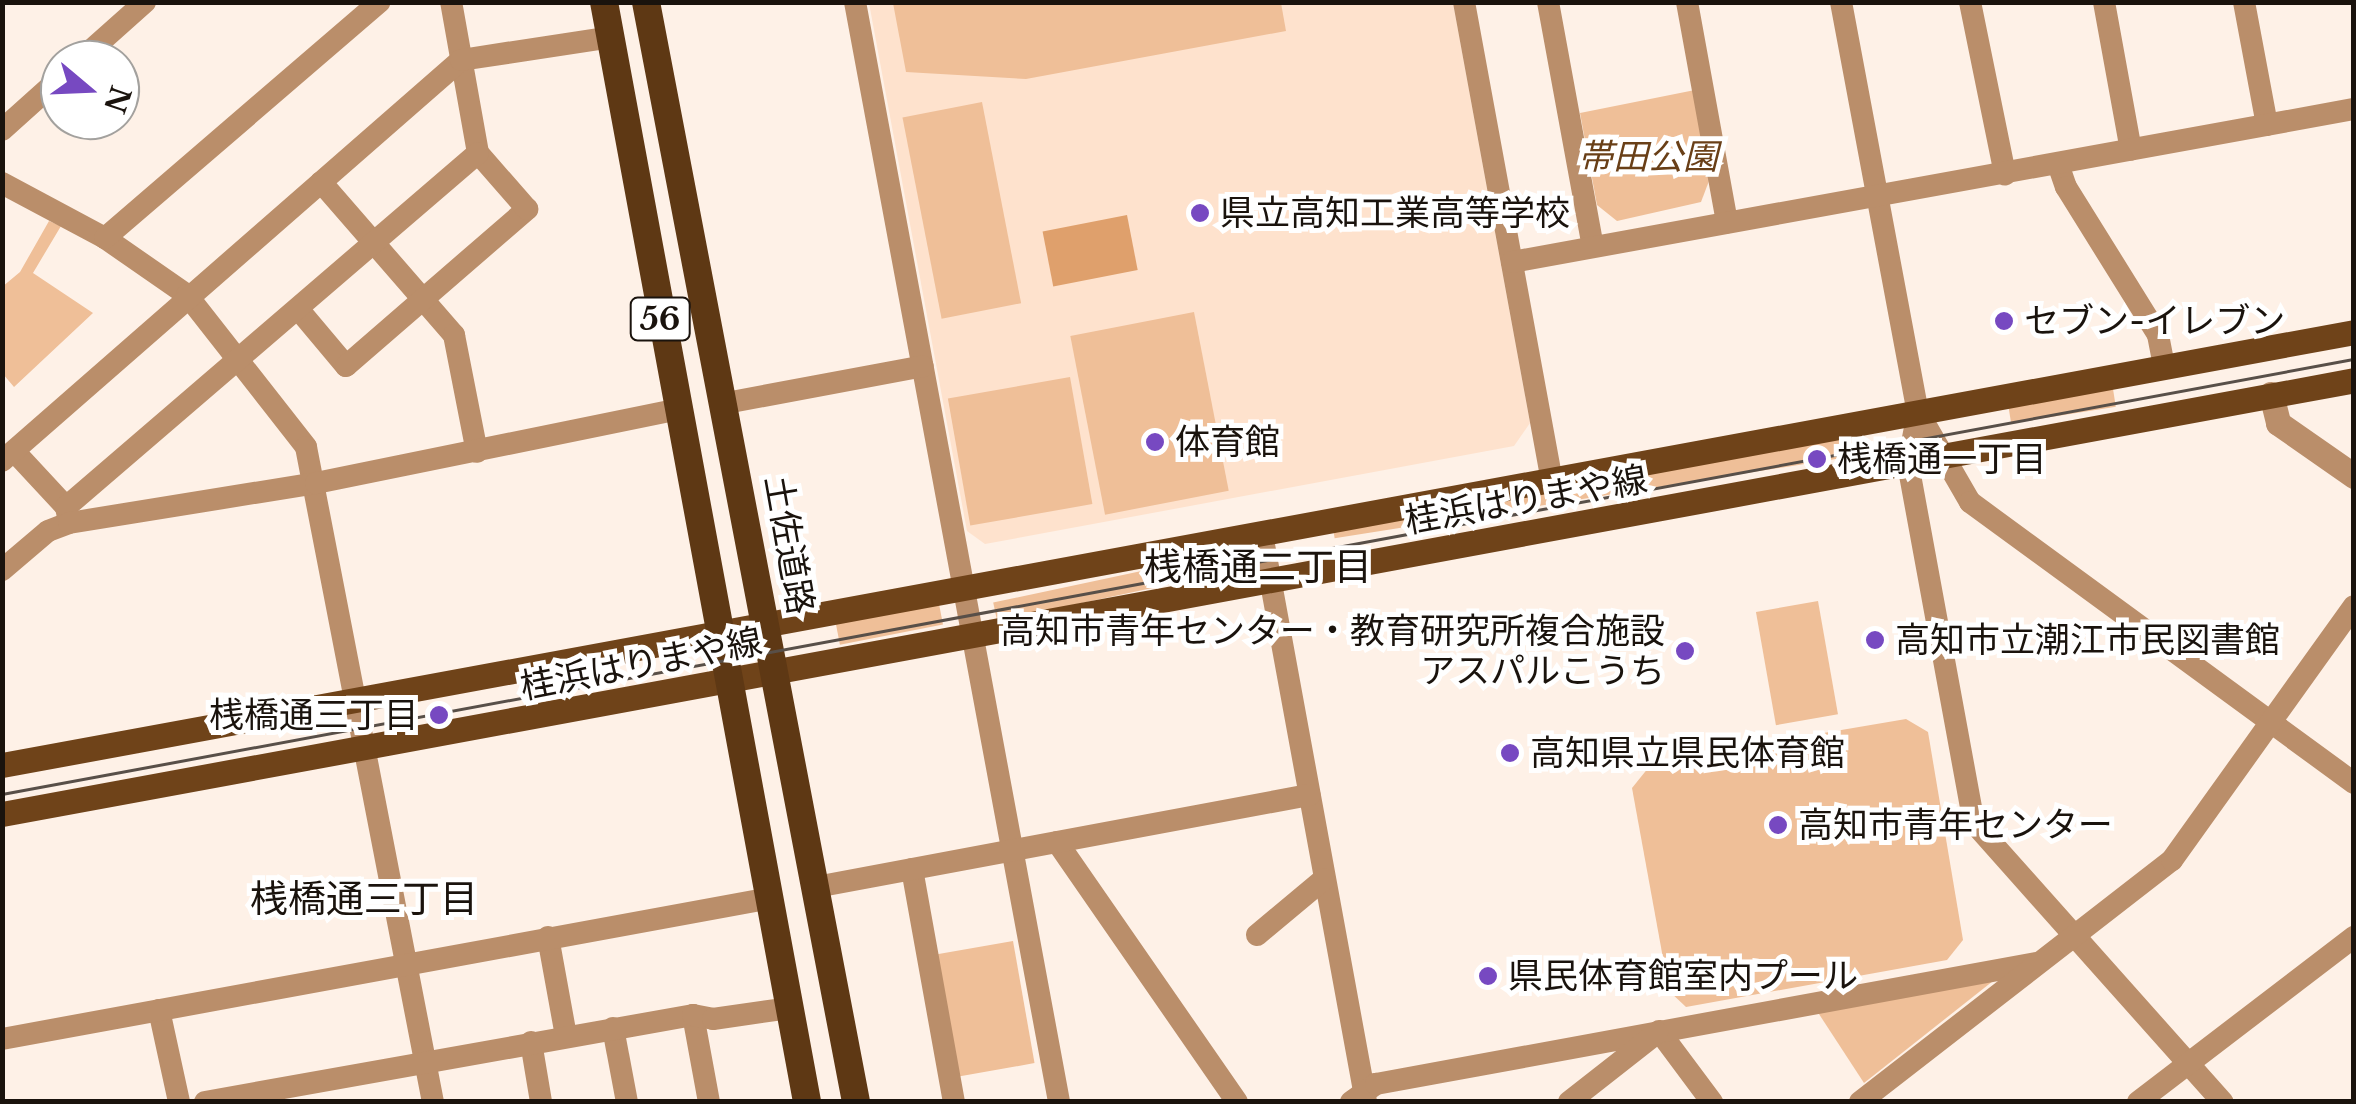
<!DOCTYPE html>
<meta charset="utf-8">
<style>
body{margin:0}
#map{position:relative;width:2356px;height:1104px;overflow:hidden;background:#fef1e7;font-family:"Libre Baskerville","Noto Sans JP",serif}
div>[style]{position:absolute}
.built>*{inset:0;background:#fee2cd}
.green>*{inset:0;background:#efbf98;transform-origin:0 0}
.water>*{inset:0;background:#dfa06c;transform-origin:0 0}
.minor>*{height:22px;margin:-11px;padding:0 11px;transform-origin:11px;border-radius:11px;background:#ba8e6a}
.tertiary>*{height:25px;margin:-12.5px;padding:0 12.5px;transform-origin:12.5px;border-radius:12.5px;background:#ba8e6a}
.primary>*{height:25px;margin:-12.5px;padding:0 12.5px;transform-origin:12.5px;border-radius:12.5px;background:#6f4319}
.trunk>*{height:28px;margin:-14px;padding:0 14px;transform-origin:14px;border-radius:14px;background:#5e3814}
.tram>*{height:2.5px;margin:-1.25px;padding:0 1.25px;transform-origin:1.25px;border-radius:1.25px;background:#584f48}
.dots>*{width:28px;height:28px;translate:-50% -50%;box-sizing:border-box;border:5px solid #fff;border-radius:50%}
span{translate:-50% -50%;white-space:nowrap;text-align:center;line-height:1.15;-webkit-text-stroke:10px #fff;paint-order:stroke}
.shield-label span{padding:2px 8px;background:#fff;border:2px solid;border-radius:8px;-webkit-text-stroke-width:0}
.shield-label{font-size:32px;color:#1a130d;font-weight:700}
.park-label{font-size:35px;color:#693f17;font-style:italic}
.poi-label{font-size:35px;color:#1a130d}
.left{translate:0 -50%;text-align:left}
.right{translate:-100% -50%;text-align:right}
.street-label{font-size:35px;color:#1a130d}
.neighbourhood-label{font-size:38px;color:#1a130d}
.frame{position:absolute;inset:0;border:5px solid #1a130d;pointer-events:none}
.north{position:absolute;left:40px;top:40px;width:100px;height:100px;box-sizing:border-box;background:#fff;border:2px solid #a3a19e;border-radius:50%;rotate:109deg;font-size:28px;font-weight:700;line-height:40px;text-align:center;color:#1a130d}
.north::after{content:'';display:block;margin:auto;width:35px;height:45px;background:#7749c1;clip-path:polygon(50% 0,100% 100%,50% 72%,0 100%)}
</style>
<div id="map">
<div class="built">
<div style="clip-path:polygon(869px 3px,1453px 3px,1530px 423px,1514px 446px,985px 544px,967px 531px)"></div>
</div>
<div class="green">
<div style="clip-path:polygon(893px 3px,1281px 3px,1286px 31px,1026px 79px,906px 72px)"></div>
<div style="clip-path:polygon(1695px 90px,1709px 181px,1701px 202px,1617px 221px,1597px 205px,1580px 113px)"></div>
<div style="left:982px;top:102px;width:205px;height:81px;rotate:79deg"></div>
<div style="clip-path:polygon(49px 221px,61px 226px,33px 273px,93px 313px,14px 387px,3px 374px,2px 287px,20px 272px)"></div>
<div style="left:1194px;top:312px;width:182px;height:126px;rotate:79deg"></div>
<div style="left:1070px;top:377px;width:129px;height:124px;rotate:80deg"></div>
<div style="left:2113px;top:389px;width:18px;height:106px;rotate:81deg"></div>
<div style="left:1853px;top:436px;width:20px;height:528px;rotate:81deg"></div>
<div style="left:1226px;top:553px;width:19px;height:238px;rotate:78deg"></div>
<div style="left:1818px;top:601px;width:115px;height:63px;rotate:80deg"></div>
<div style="left:939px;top:604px;width:21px;height:105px;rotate:79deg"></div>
<div style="clip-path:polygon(1906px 719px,1928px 732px,1963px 940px,1947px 960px,1686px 1007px,1669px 991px,1632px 788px,1653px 762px)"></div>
<div style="left:1013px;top:941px;width:124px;height:77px;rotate:80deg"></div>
<div style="clip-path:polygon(1993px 981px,1864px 1083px,1817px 1011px)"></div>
</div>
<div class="water">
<div style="left:1127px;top:215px;width:56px;height:86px;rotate:79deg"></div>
</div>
<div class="minor">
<div style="left:855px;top:2px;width:1119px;rotate:79.49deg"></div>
<div style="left:1464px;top:2px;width:488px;rotate:79.6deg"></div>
<div style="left:1548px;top:2px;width:248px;rotate:79.6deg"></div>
<div style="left:1687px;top:2px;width:224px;rotate:79.7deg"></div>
<div style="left:1841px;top:2px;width:417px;rotate:79.4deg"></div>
<div style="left:1918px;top:412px;width:104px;rotate:60deg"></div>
<div style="left:1970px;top:502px;width:476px;rotate:36.2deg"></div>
<div style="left:1970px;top:2px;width:176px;rotate:78.5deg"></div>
<div style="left:2104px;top:2px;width:150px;rotate:79.7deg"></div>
<div style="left:2244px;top:2px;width:125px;rotate:79.4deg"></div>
<div style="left:80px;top:60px;width:87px;rotate:-41.7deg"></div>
<div style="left:2px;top:130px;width:78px;rotate:-41.9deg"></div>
<div style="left:2058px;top:164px;width:24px;rotate:71deg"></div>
<div style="left:2066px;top:187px;width:174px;rotate:58.1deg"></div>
<div style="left:2158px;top:335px;width:32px;rotate:79deg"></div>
<div style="left:321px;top:182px;width:203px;rotate:49deg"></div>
<div style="left:454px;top:335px;width:119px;rotate:78.9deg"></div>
<div style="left:2px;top:183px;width:117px;rotate:28.1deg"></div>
<div style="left:105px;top:238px;width:100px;rotate:34.8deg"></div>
<div style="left:187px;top:295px;width:193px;rotate:51.9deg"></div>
<div style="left:306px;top:447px;width:667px;rotate:79.03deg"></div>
<div style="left:105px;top:238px;width:362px;rotate:-40.7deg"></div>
<div style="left:1512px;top:262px;width:856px;rotate:-10.3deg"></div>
<div style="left:299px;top:310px;width:73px;rotate:50deg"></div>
<div style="left:346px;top:366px;width:240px;rotate:-40.9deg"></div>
<div style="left:527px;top:209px;width:74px;rotate:-131.2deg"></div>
<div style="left:478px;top:153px;width:153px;rotate:-100.1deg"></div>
<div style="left:726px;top:403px;width:200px;rotate:-10.6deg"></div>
<div style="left:1918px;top:412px;width:53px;rotate:100.9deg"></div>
<div style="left:1908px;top:464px;width:365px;rotate:79.6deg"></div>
<div style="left:1974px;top:823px;width:374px;rotate:48.3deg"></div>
<div style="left:14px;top:451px;width:76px;rotate:47.1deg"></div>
<div style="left:66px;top:507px;width:15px;rotate:79deg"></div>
<div style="left:2px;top:461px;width:609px;rotate:-41.14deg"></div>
<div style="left:461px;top:60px;width:152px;rotate:-8.7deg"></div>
<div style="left:66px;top:507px;width:543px;rotate:-40.67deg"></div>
<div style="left:1262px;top:534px;width:577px;rotate:79.62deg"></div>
<div style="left:2px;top:570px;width:60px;rotate:-40.3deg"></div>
<div style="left:48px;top:531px;width:22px;rotate:-21deg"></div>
<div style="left:69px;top:523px;width:250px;rotate:-9.2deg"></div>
<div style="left:316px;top:483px;width:367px;rotate:-11.5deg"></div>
<div style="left:1057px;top:842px;width:316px;rotate:55.3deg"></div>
<div style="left:912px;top:869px;width:237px;rotate:79.8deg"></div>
<div style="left:816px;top:887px;width:502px;rotate:-10.57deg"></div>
<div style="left:1257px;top:935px;width:87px;rotate:-39.9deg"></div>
<div style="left:548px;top:937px;width:101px;rotate:79.7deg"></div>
<div style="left:159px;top:1010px;width:94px;rotate:77.7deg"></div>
<div style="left:693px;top:1015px;width:88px;rotate:79.6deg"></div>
<div style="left:613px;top:1028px;width:75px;rotate:79.3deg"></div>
<div style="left:1659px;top:1031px;width:89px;rotate:53.3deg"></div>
<div style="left:2px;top:1039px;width:782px;rotate:-10.39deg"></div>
<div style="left:531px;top:1042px;width:61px;rotate:80.5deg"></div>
<div style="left:205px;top:1102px;width:496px;rotate:-10.1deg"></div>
<div style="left:693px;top:1015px;width:20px;rotate:11deg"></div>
<div style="left:713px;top:1019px;width:77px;rotate:-8.2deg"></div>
<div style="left:1351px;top:1102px;width:31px;rotate:-36deg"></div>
<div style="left:1376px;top:1084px;width:671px;rotate:-10.39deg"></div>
<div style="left:1569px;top:1102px;width:112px;rotate:-38.1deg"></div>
<div style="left:1860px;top:1102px;width:395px;rotate:-37.8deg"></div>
<div style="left:2172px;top:860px;width:312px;rotate:-54.4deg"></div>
<div style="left:2138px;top:1102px;width:272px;rotate:-37.4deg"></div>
</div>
<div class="tertiary">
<div style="left:2271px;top:394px;width:30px;rotate:76deg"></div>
<div style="left:2278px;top:423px;width:93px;rotate:34.9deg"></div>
</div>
<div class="primary">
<div style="left:2px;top:765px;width:2392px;rotate:-10.43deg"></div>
<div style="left:2px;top:814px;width:2392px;rotate:-10.45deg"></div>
</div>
<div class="trunk">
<div style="left:604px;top:2px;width:1119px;rotate:79.54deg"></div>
<div style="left:646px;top:2px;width:1120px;rotate:79.19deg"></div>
</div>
<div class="tram">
<div style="left:2px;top:794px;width:2392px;rotate:-10.48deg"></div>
</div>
<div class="dots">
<div style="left:1200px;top:213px;background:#7749c1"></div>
<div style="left:2004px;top:321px;background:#7749c1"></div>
<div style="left:1155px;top:442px;background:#7749c1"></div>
<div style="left:1817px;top:459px;background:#7749c1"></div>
<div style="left:1875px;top:640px;background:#7749c1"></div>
<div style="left:1685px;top:651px;background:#7749c1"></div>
<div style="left:439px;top:715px;background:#7749c1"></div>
<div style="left:1510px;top:753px;background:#7749c1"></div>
<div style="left:1778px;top:825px;background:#7749c1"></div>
<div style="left:1488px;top:976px;background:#7749c1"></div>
</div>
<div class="shield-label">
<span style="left:660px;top:319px">56</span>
</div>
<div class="park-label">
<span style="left:1648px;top:157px">帯田公園</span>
</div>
<div class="poi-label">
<span class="left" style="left:1220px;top:213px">県立高知工業高等学校</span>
<span class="left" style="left:2024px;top:321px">セブン-イレブン</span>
<span class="left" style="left:1175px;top:442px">体育館</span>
<span class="left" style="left:1837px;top:459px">桟橋通一丁目</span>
<span class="right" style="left:1665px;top:651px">高知市青年センター・教育研究所複合施設<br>アスパルこうち</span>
<span class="left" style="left:1895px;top:640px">高知市立潮江市民図書館</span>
<span class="right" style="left:419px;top:715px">桟橋通三丁目</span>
<span class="left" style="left:1530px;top:753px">高知県立県民体育館</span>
<span class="left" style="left:1798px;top:825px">高知市青年センター</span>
<span class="left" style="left:1508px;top:976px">県民体育館室内プール</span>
</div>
<div class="street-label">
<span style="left:1526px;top:500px;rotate:-10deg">桂浜はりまや線</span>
<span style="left:789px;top:545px;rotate:80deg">土佐道路</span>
<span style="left:641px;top:664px;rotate:-11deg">桂浜はりまや線</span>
</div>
<div class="neighbourhood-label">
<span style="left:1258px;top:567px">桟橋通二丁目</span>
<span style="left:364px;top:899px">桟橋通三丁目</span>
</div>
<div class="frame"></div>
<div class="north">N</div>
</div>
